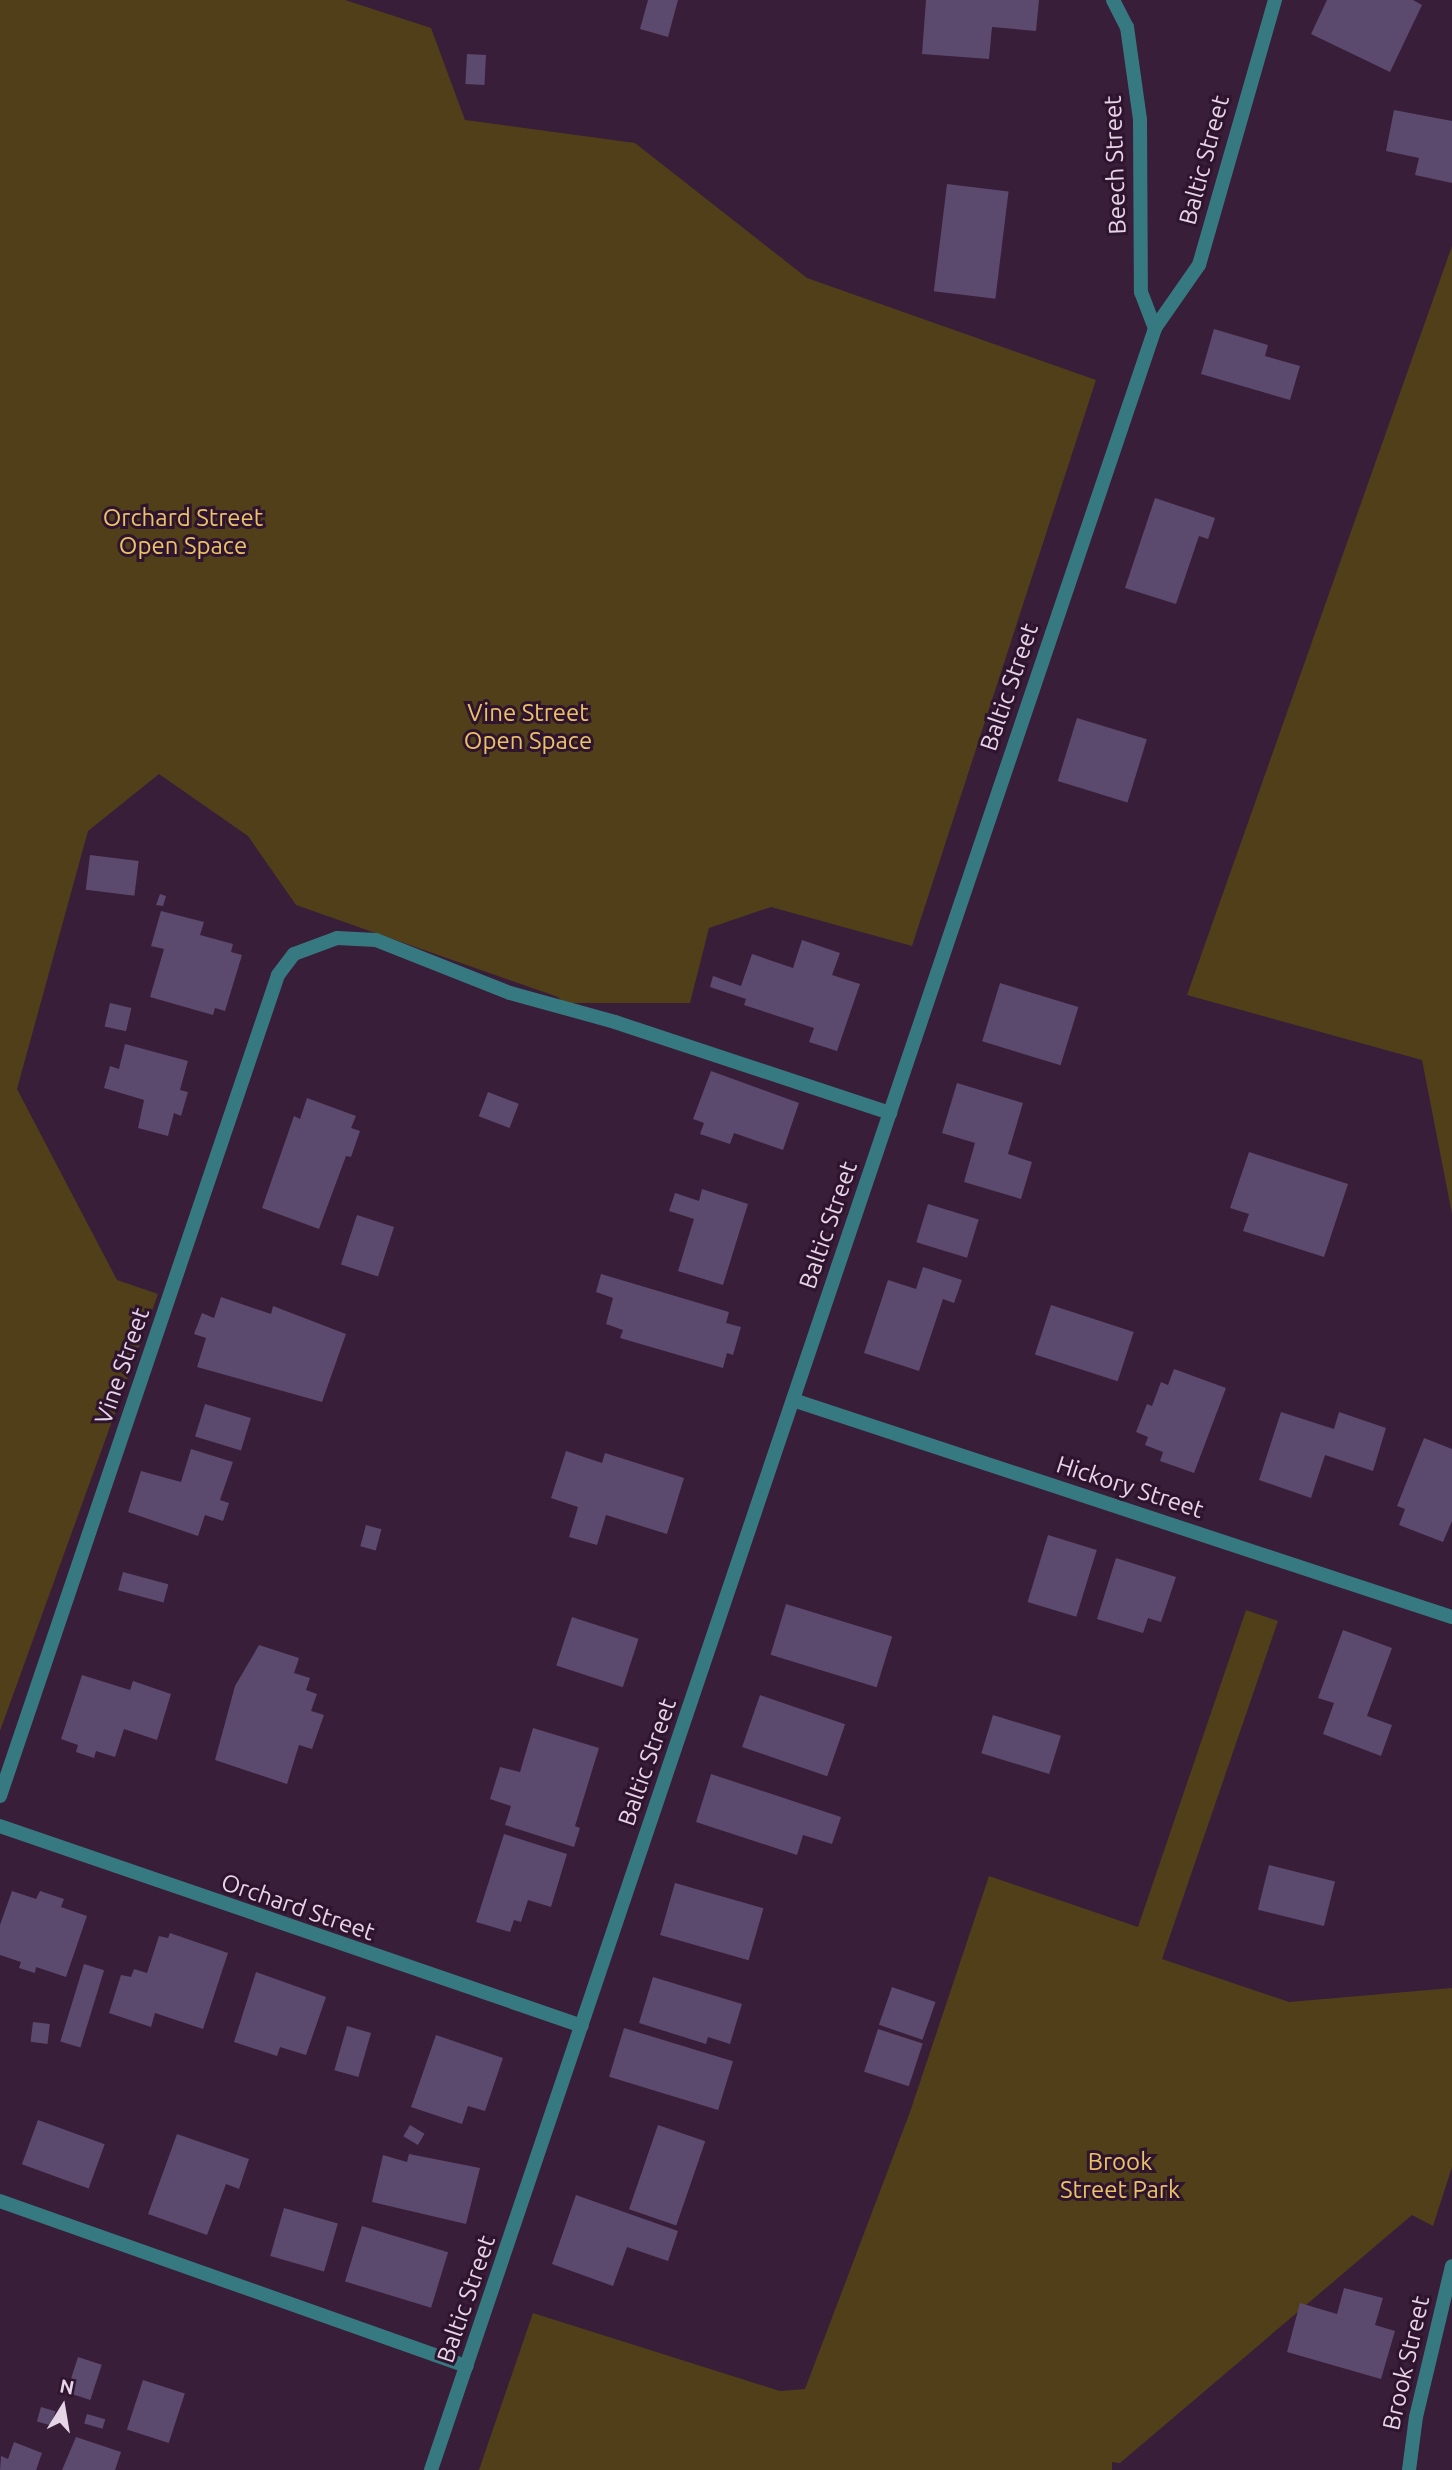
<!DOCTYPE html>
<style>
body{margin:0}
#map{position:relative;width:1452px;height:2470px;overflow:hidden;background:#381e39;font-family:Ubuntu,sans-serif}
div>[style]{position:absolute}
.green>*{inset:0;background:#503f19}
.building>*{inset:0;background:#5b4a6d;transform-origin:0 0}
.lane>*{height:14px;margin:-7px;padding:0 7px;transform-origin:7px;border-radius:7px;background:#377981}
.street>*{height:14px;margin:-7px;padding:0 7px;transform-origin:7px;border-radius:7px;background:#377981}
span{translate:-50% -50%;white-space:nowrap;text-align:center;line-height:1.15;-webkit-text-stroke:6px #2e142f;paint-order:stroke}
.street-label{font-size:24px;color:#e6d5e6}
.park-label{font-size:24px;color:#ebc266}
.north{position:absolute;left:28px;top:2372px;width:70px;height:70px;-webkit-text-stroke:5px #2e142f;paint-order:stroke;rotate:11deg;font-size:19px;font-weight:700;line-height:28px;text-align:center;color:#e6d5e6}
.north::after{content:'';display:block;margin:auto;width:24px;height:32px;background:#e6d5e6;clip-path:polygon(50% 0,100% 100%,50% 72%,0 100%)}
</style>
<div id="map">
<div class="green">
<div style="clip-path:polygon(0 0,345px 0,431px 28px,465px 120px,635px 143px,807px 278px,1096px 380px,912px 946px,771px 907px,709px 928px,690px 1003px,563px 1003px,558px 997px,296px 905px,248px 836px,159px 774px,88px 831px,17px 1089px,117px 1280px,158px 1294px,0 1731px)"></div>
<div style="clip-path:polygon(1452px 246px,1452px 1214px,1422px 1060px,1187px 995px)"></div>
<div style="clip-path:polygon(1246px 1610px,1278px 1621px,1162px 1959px,1289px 2002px,1452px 1988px,1452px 2167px,1433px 2226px,1412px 2215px,1120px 2463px,1112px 2462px,1112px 2470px,479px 2470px,533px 2313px,780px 2391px,805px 2389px,910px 2112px,989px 1876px,1138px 1927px)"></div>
</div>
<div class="building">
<div style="clip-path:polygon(648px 0,678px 0,668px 37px,640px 29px)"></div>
<div style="clip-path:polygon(926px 0,1039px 0,1036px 31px,992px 27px,989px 59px,922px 54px)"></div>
<div style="clip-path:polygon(1327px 0,1413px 0,1422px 5px,1390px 72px,1311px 34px)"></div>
<div style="left:467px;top:54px;width:19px;height:30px;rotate:3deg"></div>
<div style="clip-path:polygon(1394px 110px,1452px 121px,1452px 183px,1415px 175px,1419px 158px,1386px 151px)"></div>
<div style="left:947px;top:184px;width:62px;height:108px;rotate:7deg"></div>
<div style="clip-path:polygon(1214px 329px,1268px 345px,1265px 356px,1300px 366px,1290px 400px,1201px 374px)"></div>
<div style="clip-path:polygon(1155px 498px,1215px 518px,1208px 539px,1199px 536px,1176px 604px,1125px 588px)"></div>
<div style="left:1077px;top:718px;width:73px;height:66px;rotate:17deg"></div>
<div style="left:90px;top:855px;width:49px;height:35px;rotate:7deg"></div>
<div style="clip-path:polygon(160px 894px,166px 896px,163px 906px,156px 905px)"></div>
<div style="clip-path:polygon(161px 911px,204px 922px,200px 935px,233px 944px,231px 952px,242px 955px,225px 1011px,215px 1008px,213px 1015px,150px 997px,164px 949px,151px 946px)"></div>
<div style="clip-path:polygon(802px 940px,840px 953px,832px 975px,860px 984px,837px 1051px,809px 1042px,814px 1028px,744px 1005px,746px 999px,710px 987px,713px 976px,741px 986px,752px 954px,793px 968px)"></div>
<div style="left:1000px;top:983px;width:82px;height:61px;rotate:17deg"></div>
<div style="left:110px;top:1003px;width:22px;height:24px;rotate:13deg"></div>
<div style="clip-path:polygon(125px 1044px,188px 1061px,180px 1090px,188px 1092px,181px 1116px,174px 1113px,168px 1136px,138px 1128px,144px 1100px,104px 1088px,110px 1066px,119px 1069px)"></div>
<div style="clip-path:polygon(711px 1071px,799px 1103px,783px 1150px,734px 1133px,730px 1144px,700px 1134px,704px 1123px,693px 1119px)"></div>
<div style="clip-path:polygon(957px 1083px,1023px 1103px,1008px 1154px,1032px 1162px,1021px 1199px,964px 1182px,975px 1143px,942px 1133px)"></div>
<div style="left:488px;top:1092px;width:33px;height:26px;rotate:21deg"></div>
<div style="clip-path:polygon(307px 1098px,356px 1116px,351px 1128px,360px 1131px,351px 1157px,346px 1156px,319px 1229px,262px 1208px,294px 1116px,300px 1119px)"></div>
<div style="clip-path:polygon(1249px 1152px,1348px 1184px,1324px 1257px,1243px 1231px,1249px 1214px,1230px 1208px)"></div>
<div style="clip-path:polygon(702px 1189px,748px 1204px,723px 1285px,678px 1271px,694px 1219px,669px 1211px,675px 1193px,699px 1201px)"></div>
<div style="left:928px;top:1204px;width:53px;height:40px;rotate:17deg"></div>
<div style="left:357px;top:1215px;width:39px;height:52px;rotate:18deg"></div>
<div style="clip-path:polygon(923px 1267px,962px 1280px,954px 1303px,943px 1299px,919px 1371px,864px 1353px,888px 1280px,916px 1289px)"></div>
<div style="clip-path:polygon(601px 1274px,729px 1312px,726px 1323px,741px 1327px,733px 1355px,727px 1353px,723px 1368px,620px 1338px,623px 1330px,606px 1324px,613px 1298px,596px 1292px)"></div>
<div style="clip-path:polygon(221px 1297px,271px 1314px,273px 1306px,346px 1334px,322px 1402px,197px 1367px,206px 1338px,194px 1334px,202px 1313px,214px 1318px)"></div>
<div style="left:1051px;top:1305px;width:87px;height:52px;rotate:18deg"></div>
<div style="clip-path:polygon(1174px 1369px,1226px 1388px,1194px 1473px,1160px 1461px,1163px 1452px,1145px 1445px,1148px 1437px,1136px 1432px,1147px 1404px,1152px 1406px,1161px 1382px,1168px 1385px)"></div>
<div style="left:205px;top:1404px;width:48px;height:34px;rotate:17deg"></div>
<div style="clip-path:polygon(1281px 1412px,1334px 1429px,1339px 1412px,1386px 1428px,1373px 1471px,1325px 1455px,1311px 1498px,1259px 1480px)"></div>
<div style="clip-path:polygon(1424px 1438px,1452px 1449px,1452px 1521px,1443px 1542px,1399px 1525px,1405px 1509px,1397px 1506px)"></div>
<div style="clip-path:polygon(191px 1449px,233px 1462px,220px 1500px,229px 1503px,223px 1521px,205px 1515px,198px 1536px,128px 1512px,141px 1471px,181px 1482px)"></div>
<div style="clip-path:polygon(566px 1451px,602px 1463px,605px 1453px,684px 1478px,667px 1534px,606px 1515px,597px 1545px,569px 1537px,578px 1507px,551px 1498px)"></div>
<div style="left:366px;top:1525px;width:16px;height:22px;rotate:15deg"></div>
<div style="left:1048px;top:1535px;width:51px;height:70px;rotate:17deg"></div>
<div style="clip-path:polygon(1116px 1558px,1176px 1577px,1161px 1622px,1148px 1618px,1143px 1633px,1097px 1619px)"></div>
<div style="left:123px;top:1572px;width:47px;height:19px;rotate:15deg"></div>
<div style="left:786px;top:1604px;width:111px;height:53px;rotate:17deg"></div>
<div style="left:572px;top:1617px;width:70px;height:51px;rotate:18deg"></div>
<div style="clip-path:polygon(1343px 1630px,1392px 1648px,1367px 1716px,1392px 1725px,1381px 1756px,1323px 1734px,1334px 1703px,1318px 1698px)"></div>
<div style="clip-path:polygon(259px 1645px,299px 1658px,294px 1673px,310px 1678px,306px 1690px,317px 1694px,311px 1711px,324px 1715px,312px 1749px,299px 1745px,287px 1784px,215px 1760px,235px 1686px)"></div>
<div style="clip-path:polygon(82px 1675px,130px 1690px,133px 1681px,171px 1694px,157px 1740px,124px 1729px,115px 1757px,96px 1751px,94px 1758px,76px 1752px,78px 1745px,61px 1739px)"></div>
<div style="left:760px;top:1695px;width:90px;height:55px;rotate:19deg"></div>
<div style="left:993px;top:1715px;width:71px;height:40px;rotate:17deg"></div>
<div style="clip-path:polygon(533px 1728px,599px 1748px,575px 1826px,580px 1828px,574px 1847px,505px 1825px,511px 1806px,490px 1799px,500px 1767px,520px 1772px)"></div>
<div style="clip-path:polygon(711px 1774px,841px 1817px,832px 1844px,803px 1835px,797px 1855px,696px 1822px)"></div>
<div style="clip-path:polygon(504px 1834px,567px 1854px,551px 1907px,528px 1900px,521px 1922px,514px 1920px,510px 1932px,476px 1922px)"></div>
<div style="left:1269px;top:1865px;width:68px;height:46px;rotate:14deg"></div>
<div style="left:675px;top:1883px;width:92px;height:54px;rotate:16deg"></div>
<div style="clip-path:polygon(12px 1891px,36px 1899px,40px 1891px,64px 1899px,61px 1907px,87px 1916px,66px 1977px,36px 1967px,35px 1973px,19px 1968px,21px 1962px,0 1955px,0 1925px)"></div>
<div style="clip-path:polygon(170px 1933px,228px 1953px,203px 2029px,155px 2013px,151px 2027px,109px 2013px,121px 1975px,131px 1977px,134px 1969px,147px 1973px,159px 1936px,168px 1938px)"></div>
<div style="left:84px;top:1964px;width:21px;height:81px;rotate:17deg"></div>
<div style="clip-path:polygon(256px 1972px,326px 1997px,306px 2055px,280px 2047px,277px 2056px,234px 2042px)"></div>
<div style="clip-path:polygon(653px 1977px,742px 2004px,730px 2044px,708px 2037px,706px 2044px,639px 2023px)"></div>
<div style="left:892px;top:1987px;width:46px;height:40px;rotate:19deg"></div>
<div style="left:33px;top:2022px;width:17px;height:20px;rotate:7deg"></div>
<div style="left:347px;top:2026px;width:25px;height:46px;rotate:16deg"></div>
<div style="left:624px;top:2028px;width:114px;height:51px;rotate:17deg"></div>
<div style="left:878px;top:2029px;width:47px;height:45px;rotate:18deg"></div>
<div style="clip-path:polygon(436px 2035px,503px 2058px,485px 2111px,468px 2106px,462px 2124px,411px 2107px)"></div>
<div style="left:38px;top:2120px;width:71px;height:47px;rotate:20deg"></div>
<div style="left:410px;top:2125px;width:17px;height:13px;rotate:31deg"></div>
<div style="left:658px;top:2125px;width:50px;height:89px;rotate:19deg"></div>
<div style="clip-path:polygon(177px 2134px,249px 2159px,239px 2189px,226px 2184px,207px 2235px,148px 2214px)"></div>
<div style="clip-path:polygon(409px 2154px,480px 2168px,466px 2224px,372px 2202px,383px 2155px,407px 2162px)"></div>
<div style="clip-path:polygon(576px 2195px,678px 2231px,668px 2261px,627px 2247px,613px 2286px,552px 2264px)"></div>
<div style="left:284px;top:2208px;width:56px;height:50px;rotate:16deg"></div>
<div style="left:362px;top:2226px;width:90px;height:58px;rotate:17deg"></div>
<div style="clip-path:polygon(1344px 2288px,1383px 2298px,1375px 2325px,1395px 2331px,1381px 2379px,1287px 2352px,1300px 2303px,1337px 2314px)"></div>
<div style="left:78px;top:2357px;width:25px;height:37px;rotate:18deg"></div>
<div style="left:143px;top:2380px;width:44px;height:52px;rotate:18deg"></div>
<div style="left:41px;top:2407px;width:15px;height:15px;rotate:16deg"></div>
<div style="left:87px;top:2414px;width:19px;height:10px;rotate:16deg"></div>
<div style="clip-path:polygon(76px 2437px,121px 2452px,115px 2470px,62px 2470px)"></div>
<div style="clip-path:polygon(14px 2442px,42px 2453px,36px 2470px,0 2470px,1px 2456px,8px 2459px)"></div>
</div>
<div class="lane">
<div style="left:294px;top:954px;width:46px;rotate:-20.4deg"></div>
<div style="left:337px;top:938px;width:39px;rotate:3deg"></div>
<div style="left:376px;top:940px;width:144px;rotate:21.6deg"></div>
<div style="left:510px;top:993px;width:109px;rotate:15.4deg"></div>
<div style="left:615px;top:1022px;width:290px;rotate:18.3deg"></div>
<div style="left:0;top:2201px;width:495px;rotate:19.5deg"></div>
</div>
<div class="street">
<div style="left:1113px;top:0;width:30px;rotate:63deg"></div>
<div style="left:1127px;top:27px;width:93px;rotate:82deg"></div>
<div style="left:1140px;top:119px;width:173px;rotate:89.7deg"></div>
<div style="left:1141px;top:292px;width:39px;rotate:69deg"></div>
<div style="left:793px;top:1400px;width:694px;rotate:18.23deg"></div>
<div style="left:0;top:1796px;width:867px;rotate:-71.29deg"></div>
<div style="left:278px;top:975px;width:26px;rotate:-53deg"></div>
<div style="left:0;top:1826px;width:615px;rotate:18.96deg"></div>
<div style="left:431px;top:2470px;width:2261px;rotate:-71.32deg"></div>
<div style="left:1155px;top:328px;width:77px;rotate:-55.1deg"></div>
<div style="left:1199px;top:265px;width:276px;rotate:-74deg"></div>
<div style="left:1409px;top:2470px;width:53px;rotate:-82.5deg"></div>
<div style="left:1416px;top:2417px;width:155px;rotate:-76.6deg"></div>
</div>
<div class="street-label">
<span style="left:1204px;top:160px;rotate:-75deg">Baltic Street</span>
<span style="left:1115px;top:165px;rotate:-92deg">Beech Street</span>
<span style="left:1009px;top:687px;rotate:-71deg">Baltic Street</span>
<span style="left:828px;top:1225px;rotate:-71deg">Baltic Street</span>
<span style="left:122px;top:1366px;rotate:-71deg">Vine Street</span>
<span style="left:1130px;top:1487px;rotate:18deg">Hickory Street</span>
<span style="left:647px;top:1762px;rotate:-71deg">Baltic Street</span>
<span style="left:298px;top:1907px;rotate:19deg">Orchard Street</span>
<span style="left:466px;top:2299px;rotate:-71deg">Baltic Street</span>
<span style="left:1406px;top:2363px;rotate:-77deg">Brook Street</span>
</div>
<div class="park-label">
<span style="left:183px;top:532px">Orchard Street<br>Open Space</span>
<span style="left:528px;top:727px">Vine Street<br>Open Space</span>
<span style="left:1120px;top:2176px">Brook<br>Street Park</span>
</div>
<div class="north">N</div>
</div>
